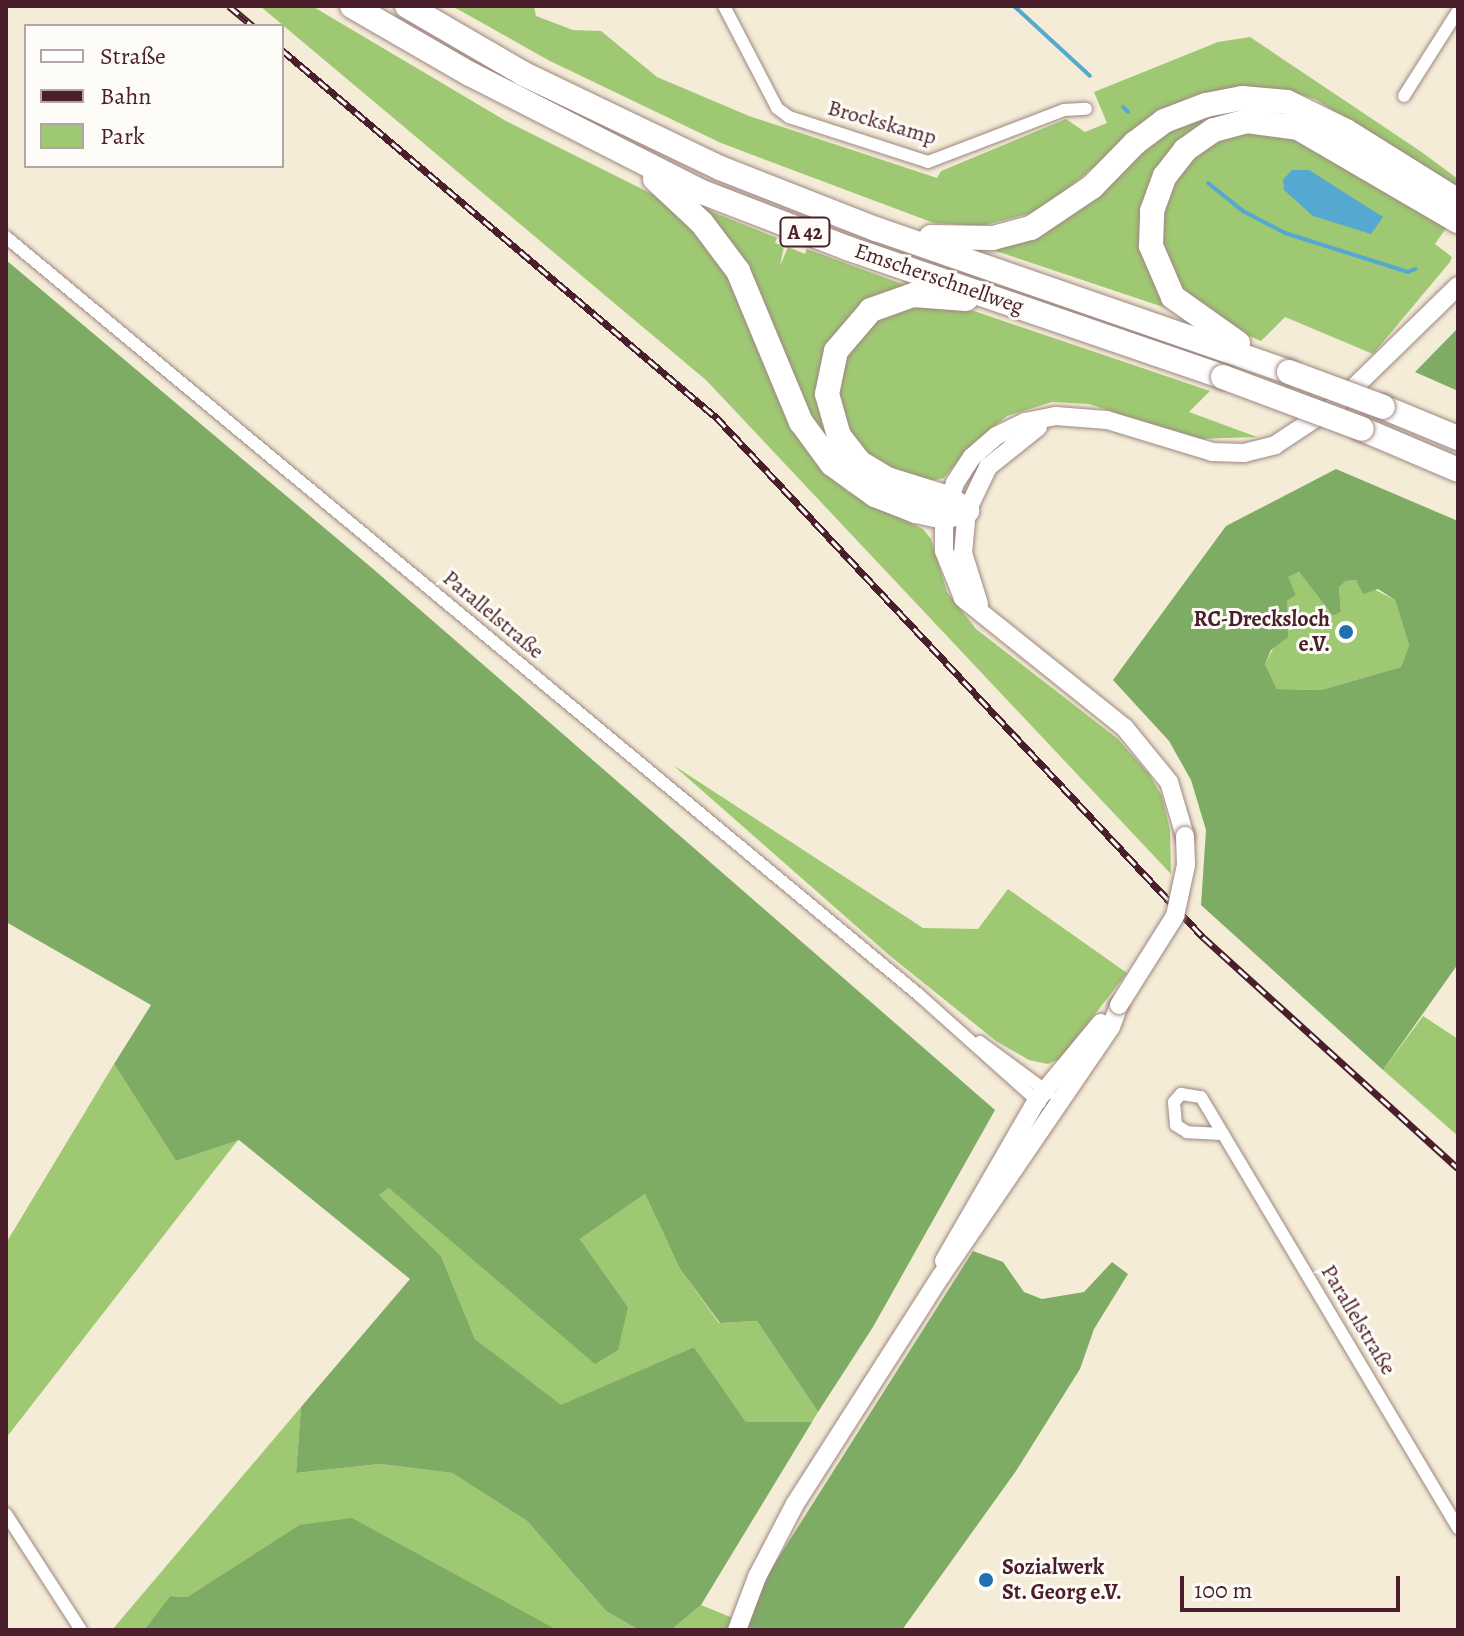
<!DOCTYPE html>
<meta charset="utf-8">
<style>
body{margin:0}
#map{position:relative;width:1464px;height:1636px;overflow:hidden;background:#f4ecd7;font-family:Alegreya,serif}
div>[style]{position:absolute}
.green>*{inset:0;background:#9fc873}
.forest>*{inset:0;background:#7fac65}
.water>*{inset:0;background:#55a8d0}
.stream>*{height:4px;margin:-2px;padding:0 2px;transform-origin:2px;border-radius:2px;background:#55a8d0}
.roads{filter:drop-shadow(0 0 2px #9f8681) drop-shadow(0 0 2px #9f8681)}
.street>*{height:12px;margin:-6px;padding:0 6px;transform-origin:6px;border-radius:6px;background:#fff}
.secondary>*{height:18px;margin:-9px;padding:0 9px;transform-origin:9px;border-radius:9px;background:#fff}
.highway>*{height:24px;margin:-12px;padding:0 12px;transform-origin:12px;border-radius:12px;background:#fff}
.rail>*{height:7px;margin-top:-3.5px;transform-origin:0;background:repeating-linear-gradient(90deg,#fdfcf7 0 12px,#4a1f2b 0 24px);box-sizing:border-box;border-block:2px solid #4a1f2b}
.bridges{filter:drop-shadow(0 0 2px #9f8681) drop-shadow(0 0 2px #9f8681)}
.secondary-bridge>*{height:18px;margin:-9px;padding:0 9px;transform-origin:9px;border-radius:9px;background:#fff}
.highway-bridge>*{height:24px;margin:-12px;padding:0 12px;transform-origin:12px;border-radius:12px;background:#fff}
.dots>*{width:22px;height:22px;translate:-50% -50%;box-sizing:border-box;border:4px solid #fdfcf7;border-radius:50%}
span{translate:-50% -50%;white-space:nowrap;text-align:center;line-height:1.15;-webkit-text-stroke:6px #fdfcf7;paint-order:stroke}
.shield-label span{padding:2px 6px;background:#fdfcf7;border:2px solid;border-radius:6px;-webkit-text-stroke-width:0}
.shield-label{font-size:20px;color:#4a1f2b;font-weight:700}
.street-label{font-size:22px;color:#4a1f2b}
.poi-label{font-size:22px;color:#4a1f2b;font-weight:700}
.right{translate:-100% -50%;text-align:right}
.left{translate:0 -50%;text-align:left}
.frame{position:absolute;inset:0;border:8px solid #4a1f2b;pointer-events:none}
.legend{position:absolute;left:24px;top:24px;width:260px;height:144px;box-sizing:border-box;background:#fdfcf7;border:2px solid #b5a4a5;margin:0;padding:10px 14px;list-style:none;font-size:24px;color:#4a1f2b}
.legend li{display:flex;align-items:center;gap:16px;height:40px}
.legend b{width:40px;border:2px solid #b5a4a5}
.scale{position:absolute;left:1180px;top:1576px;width:220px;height:36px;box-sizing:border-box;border:4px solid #4a1f2b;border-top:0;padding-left:10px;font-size:24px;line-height:28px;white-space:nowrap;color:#4a1f2b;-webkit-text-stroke:6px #fdfcf7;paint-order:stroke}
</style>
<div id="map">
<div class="green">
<div style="clip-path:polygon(260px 6px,312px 6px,506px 121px,654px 195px,684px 220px,722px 266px,744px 304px,788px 422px,815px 462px,848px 492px,923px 529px,931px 539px,947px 592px,976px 629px,1118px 739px,1149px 774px,1162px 796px,1170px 830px,1171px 874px,706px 380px)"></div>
<div style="clip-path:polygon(452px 6px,534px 6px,536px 16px,573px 30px,601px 31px,657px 77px,749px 116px,937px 178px,941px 171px,1066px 119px,1085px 132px,1107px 123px,1094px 92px,1218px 42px,1250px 37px,1423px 153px,1458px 179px,1458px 189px,1315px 99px,1281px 89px,1237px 87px,1196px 95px,1166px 108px,1040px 211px,981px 226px,934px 223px,721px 143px,550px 61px)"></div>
<div style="clip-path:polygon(1269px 107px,1320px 124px,1244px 114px,1149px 196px,1178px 312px,987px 248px,1064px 221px,1168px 130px,1216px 111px)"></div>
<div style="clip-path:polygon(1273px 129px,1320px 147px,1446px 228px,1435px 244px,1452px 257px,1450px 262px,1373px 354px,1285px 317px,1261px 341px,1220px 324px,1186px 299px,1159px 234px,1172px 182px,1190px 157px,1232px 134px)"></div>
<div style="clip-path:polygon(695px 205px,777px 238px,775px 243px,784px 246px,780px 266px,788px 247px,805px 254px,807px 249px,913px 288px,853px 313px,822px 360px,818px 400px,843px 458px,810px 417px)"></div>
<div style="clip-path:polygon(903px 305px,974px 311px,1210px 391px,1189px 412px,1257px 437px,1196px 439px,1089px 404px,1052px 402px,1007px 416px,972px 444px,944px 478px,922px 483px,870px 460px,843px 426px,836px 376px,859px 330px)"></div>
<div style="clip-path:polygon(1299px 572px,1333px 616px,1341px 612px,1339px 587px,1346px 581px,1356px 580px,1395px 600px,1409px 645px,1401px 667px,1321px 690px,1277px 689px,1265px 664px,1284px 628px,1287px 601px,1296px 595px,1287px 577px)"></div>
<div style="clip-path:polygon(673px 765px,923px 928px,978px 929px,1008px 889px,1127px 973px,1060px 1059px,1048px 1064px,1029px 1060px,996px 1041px,889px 955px)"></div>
<div style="clip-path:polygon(1423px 1016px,1458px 1039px,1458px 1136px,1383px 1070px)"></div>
<div style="clip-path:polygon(114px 1064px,176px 1161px,238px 1140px,6px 1438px,6px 1243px)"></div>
<div style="clip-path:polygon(389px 1188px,628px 1307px,580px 1239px,645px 1194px,680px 1269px,719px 1323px,757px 1321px,818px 1412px,812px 1422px,746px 1422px,694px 1347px,561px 1406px,475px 1339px,441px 1256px,379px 1195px)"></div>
<div style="clip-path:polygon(301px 1407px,296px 1473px,380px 1464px,452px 1473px,527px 1521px,606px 1611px,639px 1630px,557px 1630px,299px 1525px,187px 1597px,170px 1596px,144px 1630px,112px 1630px)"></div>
<div style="clip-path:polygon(701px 1605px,745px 1623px,753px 1630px,671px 1630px)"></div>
</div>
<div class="forest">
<div style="clip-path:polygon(6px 260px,372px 568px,995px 1110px,873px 1327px,818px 1412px,757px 1321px,720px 1323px,680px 1269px,645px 1194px,580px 1239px,628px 1307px,618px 1350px,595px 1364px,389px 1188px,379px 1195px,441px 1256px,475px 1339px,561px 1405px,694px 1347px,746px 1422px,812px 1422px,701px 1605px,671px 1630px,639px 1630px,606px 1611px,527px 1521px,452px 1473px,380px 1464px,296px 1473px,301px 1407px,410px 1279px,239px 1140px,176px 1161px,114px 1064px,151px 1005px,6px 922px)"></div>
<div style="clip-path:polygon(1458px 328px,1458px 391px,1415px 372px)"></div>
<div style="clip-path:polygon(evenodd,1336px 469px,1458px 521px,1458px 964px,1383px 1070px,1201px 905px,1206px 830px,1191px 780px,1169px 741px,1113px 680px,1226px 526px,1336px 469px,1299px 572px,1333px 616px,1341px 612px,1339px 587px,1346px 581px,1356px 580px,1363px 594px,1378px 589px,1395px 600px,1409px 645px,1401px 667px,1321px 690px,1277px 689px,1265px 664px,1271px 650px,1288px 637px,1287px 601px,1296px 595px,1288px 577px,1299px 572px)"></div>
<div style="clip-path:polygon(973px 1251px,1003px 1262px,1024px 1292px,1042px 1299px,1084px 1292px,1112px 1262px,1128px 1274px,1094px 1329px,1080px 1369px,1016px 1471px,902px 1630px,753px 1630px,745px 1623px,763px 1582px)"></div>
<div style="clip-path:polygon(352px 1518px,557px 1630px,144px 1630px,170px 1596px,187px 1597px,299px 1525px)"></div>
</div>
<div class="water">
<div style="clip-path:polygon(1292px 170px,1309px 170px,1383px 217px,1371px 234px,1313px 216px,1284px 190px,1283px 180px)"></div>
</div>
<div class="stream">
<div style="left:1014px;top:6px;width:103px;rotate:42.6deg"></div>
<div style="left:1123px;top:107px;width:7px;rotate:45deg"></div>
<div style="left:1208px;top:183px;width:45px;rotate:38.7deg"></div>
<div style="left:1243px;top:211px;width:47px;rotate:27.6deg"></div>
<div style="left:1285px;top:233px;width:129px;rotate:17.6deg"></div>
<div style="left:1408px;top:272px;width:8px;rotate:-23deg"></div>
</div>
<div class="roads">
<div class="street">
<div style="left:724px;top:6px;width:115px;rotate:62.5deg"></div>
<div style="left:777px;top:108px;width:15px;rotate:37deg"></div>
<div style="left:789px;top:117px;width:146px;rotate:17.9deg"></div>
<div style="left:928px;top:162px;width:146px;rotate:-20.9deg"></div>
<div style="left:1064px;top:110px;width:22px;rotate:-3deg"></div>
<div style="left:1404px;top:96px;width:101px;rotate:-57.6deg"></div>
<div style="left:6px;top:237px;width:1187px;rotate:39.7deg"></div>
<div style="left:919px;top:995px;width:162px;rotate:41.8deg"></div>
<div style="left:980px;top:1042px;width:86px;rotate:36.5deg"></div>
<div style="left:1222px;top:1134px;width:35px;rotate:-177deg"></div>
<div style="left:1187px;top:1132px;width:13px;rotate:-148deg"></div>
<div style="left:1176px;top:1125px;width:23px;rotate:-95deg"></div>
<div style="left:1174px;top:1102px;width:11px;rotate:-49deg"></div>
<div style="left:1181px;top:1094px;width:20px;rotate:9deg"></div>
<div style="left:1201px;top:1097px;width:502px;rotate:59.19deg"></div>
<div style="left:6px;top:1514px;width:138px;rotate:57.1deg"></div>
</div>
<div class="secondary">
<div style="left:979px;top:604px;width:53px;rotate:-107.4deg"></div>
<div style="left:963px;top:553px;width:42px;rotate:-84.6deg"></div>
<div style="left:967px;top:511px;width:49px;rotate:-64.5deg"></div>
<div style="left:988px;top:467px;width:64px;rotate:-38.7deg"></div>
<div style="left:1185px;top:836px;width:56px;rotate:-106.5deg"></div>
<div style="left:1169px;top:782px;width:70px;rotate:-129.2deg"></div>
<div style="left:1125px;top:728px;width:208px;rotate:-141.3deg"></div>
<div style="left:963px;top:598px;width:51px;rotate:-112deg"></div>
<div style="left:944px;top:551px;width:34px;rotate:-90deg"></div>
<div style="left:944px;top:517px;width:36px;rotate:-72deg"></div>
<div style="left:955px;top:483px;width:31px;rotate:-57deg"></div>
<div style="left:972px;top:457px;width:32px;rotate:-41deg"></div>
<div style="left:996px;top:436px;width:32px;rotate:-26deg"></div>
<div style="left:1025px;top:422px;width:32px;rotate:-11deg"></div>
<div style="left:1056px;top:416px;width:51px;rotate:4.5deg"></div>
<div style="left:1107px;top:420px;width:110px;rotate:16.9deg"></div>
<div style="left:1212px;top:452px;width:32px;rotate:2deg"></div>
<div style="left:1244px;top:453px;width:32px;rotate:-14deg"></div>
<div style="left:1275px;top:445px;width:74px;rotate:-33.5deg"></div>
<div style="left:1337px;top:404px;width:169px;rotate:-44.3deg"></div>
<div style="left:944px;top:1261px;width:186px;rotate:-60deg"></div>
<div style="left:1037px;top:1100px;width:100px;rotate:-50.3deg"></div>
<div style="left:737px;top:1630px;width:57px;rotate:-69.3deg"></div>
<div style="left:757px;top:1577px;width:82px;rotate:-62.5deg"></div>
<div style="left:795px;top:1504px;width:271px;rotate:-57.4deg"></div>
<div style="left:941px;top:1276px;width:301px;rotate:-55.7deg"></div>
<div style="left:1111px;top:1027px;width:23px;rotate:-70deg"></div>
</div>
<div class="highway">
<div style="left:352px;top:6px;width:136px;rotate:30deg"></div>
<div style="left:470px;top:74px;width:260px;rotate:27deg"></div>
<div style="left:702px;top:192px;width:155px;rotate:21.1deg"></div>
<div style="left:847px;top:248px;width:398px;rotate:18.9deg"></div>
<div style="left:407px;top:6px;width:135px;rotate:30.2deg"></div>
<div style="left:524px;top:74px;width:217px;rotate:25.6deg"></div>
<div style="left:720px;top:168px;width:168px;rotate:21.4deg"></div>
<div style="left:876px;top:229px;width:437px;rotate:19.1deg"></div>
<div style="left:655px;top:179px;width:64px;rotate:43.1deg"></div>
<div style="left:702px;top:223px;width:60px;rotate:53.1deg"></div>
<div style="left:738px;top:271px;width:164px;rotate:67.4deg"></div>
<div style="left:801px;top:422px;width:52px;rotate:53.6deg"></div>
<div style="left:832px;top:464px;width:53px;rotate:35.8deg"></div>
<div style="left:875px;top:495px;width:44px;rotate:21.3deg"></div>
<div style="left:916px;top:511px;width:29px;rotate:12deg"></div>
<div style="left:944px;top:517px;width:24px;rotate:-15deg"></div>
<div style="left:931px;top:237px;width:62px;rotate:0.9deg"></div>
<div style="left:993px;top:238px;width:39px;rotate:-15deg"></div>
<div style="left:1031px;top:228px;width:73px;rotate:-33.9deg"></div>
<div style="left:1092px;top:187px;width:62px;rotate:-45.7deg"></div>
<div style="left:1135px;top:143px;width:36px;rotate:-37deg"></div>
<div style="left:1164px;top:121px;width:45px;rotate:-20.9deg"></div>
<div style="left:1206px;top:105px;width:37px;rotate:-11deg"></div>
<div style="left:1242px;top:98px;width:45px;rotate:5.1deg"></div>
<div style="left:1287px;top:102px;width:66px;rotate:26.2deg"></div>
<div style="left:1346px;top:131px;width:132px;rotate:32deg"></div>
<div style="left:966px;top:299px;width:53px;rotate:-175.7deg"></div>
<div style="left:913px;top:295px;width:45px;rotate:160.3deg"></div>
<div style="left:871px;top:310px;width:54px;rotate:130.5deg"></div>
<div style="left:836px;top:351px;width:44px;rotate:101.8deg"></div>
<div style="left:827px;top:394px;width:44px;rotate:74.1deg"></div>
<div style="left:839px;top:436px;width:33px;rotate:52deg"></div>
<div style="left:859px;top:462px;width:33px;rotate:31deg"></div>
<div style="left:887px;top:479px;width:64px;rotate:17.3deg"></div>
<div style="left:948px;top:498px;width:23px;rotate:34deg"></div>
<div style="left:1238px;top:343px;width:80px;rotate:-144.7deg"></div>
<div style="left:1173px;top:297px;width:56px;rotate:-113.3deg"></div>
<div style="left:1151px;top:246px;width:35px;rotate:-88deg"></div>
<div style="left:1152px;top:211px;width:37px;rotate:-70deg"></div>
<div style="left:1165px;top:176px;width:33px;rotate:-52deg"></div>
<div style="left:1185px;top:150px;width:35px;rotate:-35deg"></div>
<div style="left:1214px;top:130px;width:34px;rotate:-15deg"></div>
<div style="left:1247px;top:121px;width:51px;rotate:7.8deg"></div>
<div style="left:1298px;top:128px;width:185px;rotate:30.2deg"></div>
<div style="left:1383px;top:407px;width:81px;rotate:22.5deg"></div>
<div style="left:1362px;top:429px;width:104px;rotate:23.1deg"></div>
</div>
</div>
<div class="rail">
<div style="left:229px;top:6px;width:31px;rotate:40deg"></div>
<div style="left:282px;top:50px;width:570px;rotate:40.23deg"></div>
<div style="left:717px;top:418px;width:711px;rotate:46.88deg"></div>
<div style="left:1203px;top:937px;width:344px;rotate:42.2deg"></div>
</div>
<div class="bridges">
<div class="secondary-bridge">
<div style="left:1119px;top:1005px;width:105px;rotate:-57.8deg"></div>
<div style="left:1175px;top:916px;width:52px;rotate:-77.8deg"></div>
<div style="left:1186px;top:865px;width:29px;rotate:-92deg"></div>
</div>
<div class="highway-bridge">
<div style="left:1289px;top:372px;width:100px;rotate:20.4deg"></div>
<div style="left:1223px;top:377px;width:148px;rotate:20.5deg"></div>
</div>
</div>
<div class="dots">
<div style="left:1346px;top:632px;background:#1f6fb2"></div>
<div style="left:986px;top:1580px;background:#1f6fb2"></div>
</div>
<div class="shield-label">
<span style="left:805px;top:232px">A 42</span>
</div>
<div class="street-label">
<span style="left:882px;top:123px;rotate:16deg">Brockskamp</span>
<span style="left:939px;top:279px;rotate:19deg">Emscherschnellweg</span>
<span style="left:493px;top:615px;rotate:40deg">Parallelstraße</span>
<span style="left:1358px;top:1320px;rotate:59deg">Parallelstraße</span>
</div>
<div class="poi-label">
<span class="right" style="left:1330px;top:632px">RC-Drecksloch<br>e.V.</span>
<span class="left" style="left:1002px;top:1580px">Sozialwerk<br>St. Georg e.V.</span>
</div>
<div class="frame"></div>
<ul class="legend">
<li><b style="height:10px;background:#fff"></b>Straße</li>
<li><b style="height:10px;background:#4a1f2b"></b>Bahn</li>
<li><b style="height:22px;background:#9fc873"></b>Park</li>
</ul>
<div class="scale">100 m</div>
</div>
